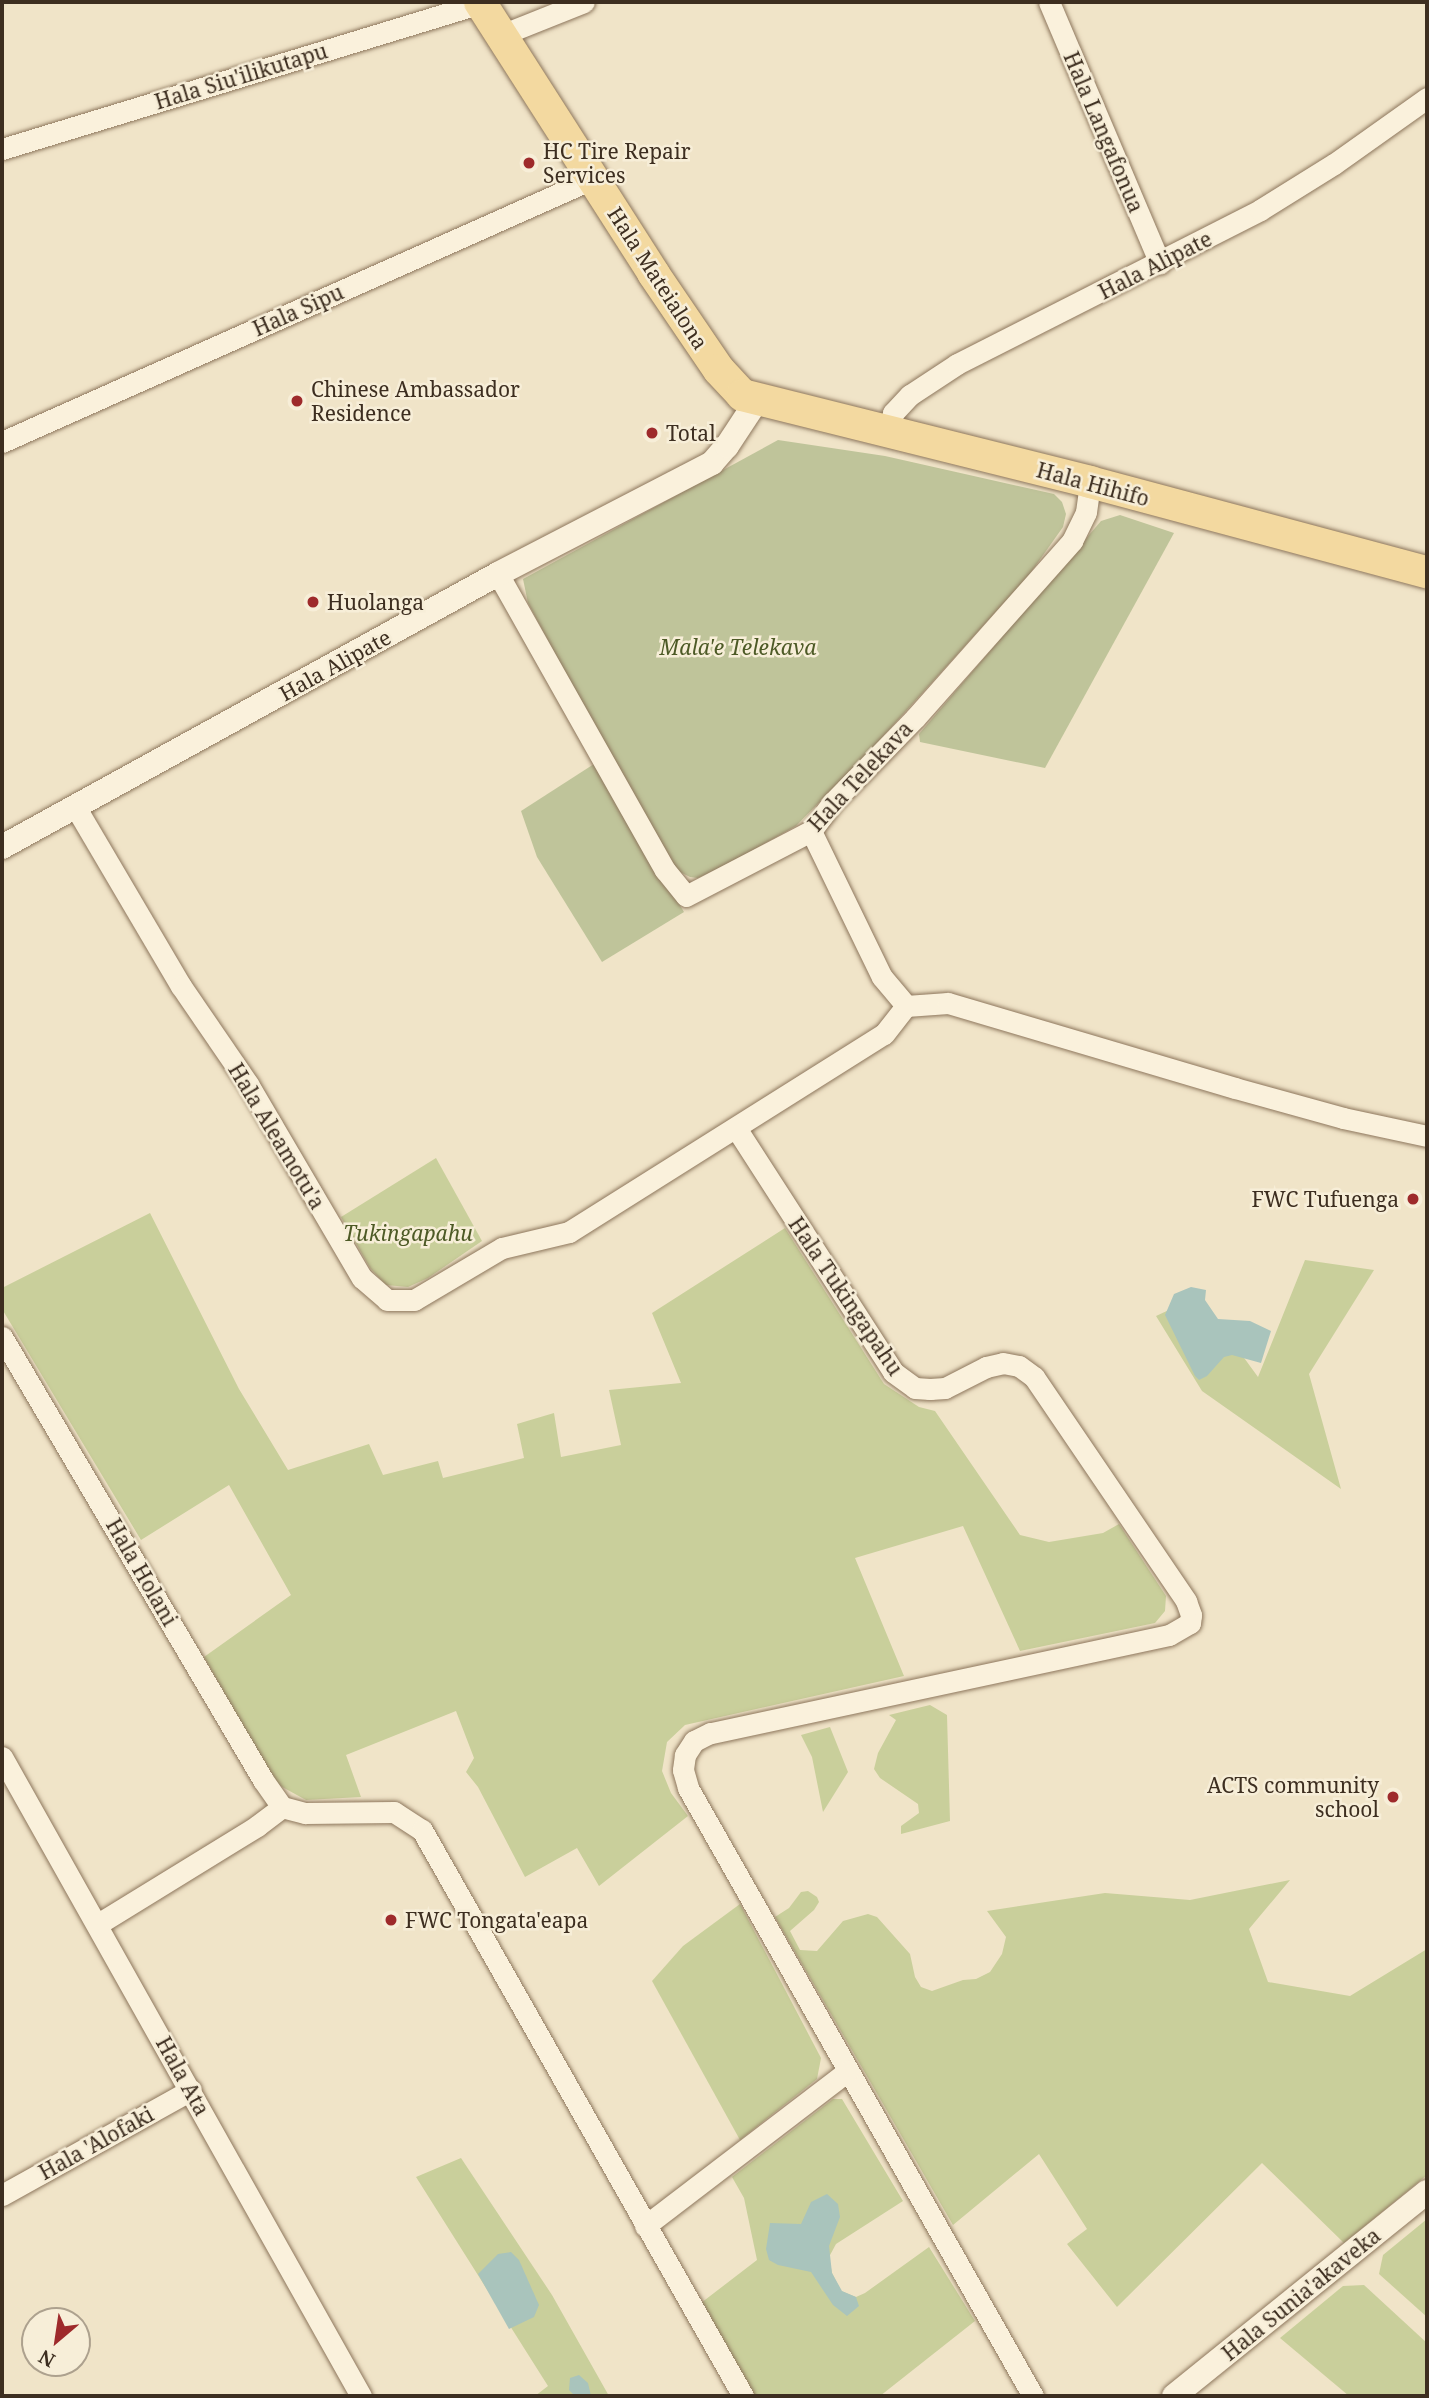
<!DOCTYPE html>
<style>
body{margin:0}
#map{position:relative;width:1429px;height:2398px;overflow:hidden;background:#f0e4c8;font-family:"Noto Serif",serif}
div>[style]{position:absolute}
.green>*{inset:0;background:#c9cf9b}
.cemetery>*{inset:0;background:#bfc49a}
.water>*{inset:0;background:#a9c4bc}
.roads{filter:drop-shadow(0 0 2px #8d765c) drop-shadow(0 0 2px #8d765c)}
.minor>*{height:21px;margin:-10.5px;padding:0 10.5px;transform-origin:10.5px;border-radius:10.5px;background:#faf1dc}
.tertiary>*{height:24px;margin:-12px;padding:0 12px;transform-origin:12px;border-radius:12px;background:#faf1dc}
.primary>*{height:32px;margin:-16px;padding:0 16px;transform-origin:16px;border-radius:16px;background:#f3d9a0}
.dots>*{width:19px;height:19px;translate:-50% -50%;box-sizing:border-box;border:4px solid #f7eed8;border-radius:50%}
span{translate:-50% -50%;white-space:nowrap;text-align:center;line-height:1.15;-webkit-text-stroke:5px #f7eed8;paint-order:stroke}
.street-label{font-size:21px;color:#3d2e20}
.poi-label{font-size:21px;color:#3d2e20}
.left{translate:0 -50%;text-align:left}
.right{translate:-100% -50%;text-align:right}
.park-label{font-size:21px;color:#4d5a26;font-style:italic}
.frame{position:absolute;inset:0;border:4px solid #3d2e20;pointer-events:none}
.north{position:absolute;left:21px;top:2307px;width:70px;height:70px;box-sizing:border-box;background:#f7eed8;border:2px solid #ada18e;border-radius:50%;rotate:209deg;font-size:19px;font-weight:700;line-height:28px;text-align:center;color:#3d2e20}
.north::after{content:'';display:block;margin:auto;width:24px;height:32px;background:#9e2a2b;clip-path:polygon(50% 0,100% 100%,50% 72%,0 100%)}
</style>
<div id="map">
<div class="green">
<div style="clip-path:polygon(436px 1158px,482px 1241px,428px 1278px,408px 1287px,386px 1285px,370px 1268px,341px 1217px)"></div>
<div style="clip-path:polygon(150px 1213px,239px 1389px,288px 1470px,369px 1444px,383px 1475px,438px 1461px,443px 1478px,524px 1458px,517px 1424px,554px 1413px,561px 1457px,621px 1445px,609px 1390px,681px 1383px,652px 1313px,785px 1228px,884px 1384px,919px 1407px,935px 1411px,1020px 1535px,1049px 1542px,1103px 1533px,1119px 1524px,1166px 1596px,1165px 1611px,1155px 1623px,1020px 1651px,963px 1526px,855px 1558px,904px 1676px,685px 1725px,667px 1742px,662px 1771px,671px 1793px,688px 1816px,599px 1886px,577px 1848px,525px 1877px,478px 1787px,466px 1772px,474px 1758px,456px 1711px,346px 1755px,361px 1797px,306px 1800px,275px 1783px,204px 1657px,291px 1595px,229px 1485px,141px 1540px,2px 1309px,2px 1288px)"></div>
<div style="clip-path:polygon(1305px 1260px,1374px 1270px,1309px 1374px,1341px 1489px,1202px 1391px,1156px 1316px,1199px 1296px,1258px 1377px)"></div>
<div style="clip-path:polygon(930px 1705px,947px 1715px,950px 1821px,901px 1834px,901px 1826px,919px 1813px,918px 1804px,880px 1778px,874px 1769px,878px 1753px,896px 1720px,889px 1715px)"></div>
<div style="clip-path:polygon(830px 1727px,848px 1772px,823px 1812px,812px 1757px,801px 1735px)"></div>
<div style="clip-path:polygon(1290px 1880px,1249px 1929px,1268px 1982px,1350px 1996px,1427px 1949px,1427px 2175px,1344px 2243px,1262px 2163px,1117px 2307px,1067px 2244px,1087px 2229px,1039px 2154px,953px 2225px,775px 1917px,789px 1908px,801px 1892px,808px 1891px,817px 1897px,819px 1902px,814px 1910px,790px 1931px,800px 1950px,817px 1951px,843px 1921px,868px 1914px,877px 1917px,910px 1954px,915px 1977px,921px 1987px,932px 1991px,963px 1980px,976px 1979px,990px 1972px,1002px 1954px,1006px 1937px,987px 1911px,1105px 1893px,1190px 1900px)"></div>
<div style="clip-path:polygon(740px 1904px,821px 2058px,817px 2079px,740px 2140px,652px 1981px,683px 1946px)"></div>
<div style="clip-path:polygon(833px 2099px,842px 2099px,903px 2201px,836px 2244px,829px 2257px,832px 2273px,841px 2291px,856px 2297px,865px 2293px,929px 2247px,975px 2321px,880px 2396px,755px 2396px,701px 2303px,757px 2260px,744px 2198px,732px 2177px)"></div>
<div style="clip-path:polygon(461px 2158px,552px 2295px,609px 2396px,535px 2396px,548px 2386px,416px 2177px)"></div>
<div style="clip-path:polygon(1427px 2219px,1427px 2317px,1379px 2274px,1383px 2255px)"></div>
<div style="clip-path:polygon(1364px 2285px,1427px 2343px,1427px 2396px,1349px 2396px,1280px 2338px,1343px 2286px)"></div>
</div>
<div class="cemetery">
<div style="clip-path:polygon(778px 440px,885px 456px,1054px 494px,1062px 502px,1066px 514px,1063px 527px,1029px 575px,877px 743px,796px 826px,730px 863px,698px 878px,690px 877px,676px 870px,609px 755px,528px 603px,523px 579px)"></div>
<div style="clip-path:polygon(1120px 515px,1174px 533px,1045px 768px,920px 742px,919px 734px,1101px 521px)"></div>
<div style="clip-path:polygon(594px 764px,684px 912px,602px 962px,537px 857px,521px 811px)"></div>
</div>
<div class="water">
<div style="clip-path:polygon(1191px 1287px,1206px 1290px,1205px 1300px,1218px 1319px,1250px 1321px,1271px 1331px,1261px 1363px,1232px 1355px,1224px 1357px,1207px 1376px,1199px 1380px,1195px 1376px,1165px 1315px,1174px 1294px)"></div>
<div style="clip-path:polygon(827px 2194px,838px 2204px,840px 2217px,829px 2246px,832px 2273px,842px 2291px,856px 2297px,859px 2306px,847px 2316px,833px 2305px,811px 2272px,778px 2265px,769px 2260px,766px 2249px,770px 2223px,801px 2224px,811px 2202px)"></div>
<div style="clip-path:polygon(511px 2252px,519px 2260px,539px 2305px,534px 2317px,509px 2329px,478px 2274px,498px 2254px)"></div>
<div style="clip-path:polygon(579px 2375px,588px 2383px,591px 2396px,575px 2396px,569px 2390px,570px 2378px)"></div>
</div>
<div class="roads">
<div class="minor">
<div style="left:1049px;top:2px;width:284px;rotate:67deg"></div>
<div style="left:501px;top:35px;width:89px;rotate:-21.7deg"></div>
<div style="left:2px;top:149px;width:501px;rotate:-16.95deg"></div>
<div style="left:888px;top:431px;width:19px;rotate:-74deg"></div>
<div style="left:893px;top:413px;width:25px;rotate:-47deg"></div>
<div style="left:910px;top:395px;width:56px;rotate:-33.4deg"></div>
<div style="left:957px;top:364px;width:340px;rotate:-26.9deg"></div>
<div style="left:1260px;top:210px;width:87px;rotate:-31.9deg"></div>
<div style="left:1334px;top:164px;width:114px;rotate:-35.4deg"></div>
<div style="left:2px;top:442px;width:648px;rotate:-24.03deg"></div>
<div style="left:498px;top:574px;width:340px;rotate:60.6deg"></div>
<div style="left:665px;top:870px;width:33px;rotate:51deg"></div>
<div style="left:686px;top:896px;width:141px;rotate:-27.5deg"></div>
<div style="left:811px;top:831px;width:36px;rotate:-53deg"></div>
<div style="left:833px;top:802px;width:117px;rotate:-45.7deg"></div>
<div style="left:915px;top:718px;width:237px;rotate:-48.4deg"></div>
<div style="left:1072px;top:541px;width:32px;rotate:-64deg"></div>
<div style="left:1086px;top:512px;width:30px;rotate:-82deg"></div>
<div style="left:76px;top:808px;width:207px;rotate:59.5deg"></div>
<div style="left:181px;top:986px;width:119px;rotate:55.6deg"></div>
<div style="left:248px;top:1084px;width:225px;rotate:59.6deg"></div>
<div style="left:362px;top:1278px;width:33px;rotate:41deg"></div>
<div style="left:387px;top:1300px;width:27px"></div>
<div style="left:414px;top:1300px;width:102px;rotate:-30.6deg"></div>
<div style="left:502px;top:1248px;width:69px;rotate:-13.4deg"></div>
<div style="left:569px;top:1232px;width:372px;rotate:-32.2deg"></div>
<div style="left:884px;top:1034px;width:36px;rotate:-52deg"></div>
<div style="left:811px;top:831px;width:162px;rotate:64.1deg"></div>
<div style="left:882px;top:977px;width:38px;rotate:50deg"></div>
<div style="left:906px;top:1006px;width:42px;rotate:-4.1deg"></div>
<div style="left:948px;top:1003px;width:299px;rotate:16.5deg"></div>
<div style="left:1235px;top:1088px;width:112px;rotate:15.5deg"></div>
<div style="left:1343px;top:1118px;width:86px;rotate:12.1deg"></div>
<div style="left:736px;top:1128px;width:290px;rotate:57.2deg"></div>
<div style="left:893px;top:1372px;width:27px;rotate:36deg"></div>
<div style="left:915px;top:1388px;width:15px;rotate:4deg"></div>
<div style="left:930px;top:1389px;width:15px;rotate:-4deg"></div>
<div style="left:945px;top:1388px;width:46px;rotate:-27.1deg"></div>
<div style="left:986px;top:1367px;width:17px;rotate:-13deg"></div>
<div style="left:1003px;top:1363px;width:16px;rotate:11deg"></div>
<div style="left:1019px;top:1366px;width:19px;rotate:36deg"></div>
<div style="left:1034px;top:1377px;width:271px;rotate:55.8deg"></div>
<div style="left:1186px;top:1601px;width:15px;rotate:70deg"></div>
<div style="left:1191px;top:1615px;width:8px;rotate:97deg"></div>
<div style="left:1190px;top:1623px;width:24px;rotate:150deg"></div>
<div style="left:1169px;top:1635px;width:469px;rotate:167.9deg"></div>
<div style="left:710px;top:1733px;width:18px;rotate:153deg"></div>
<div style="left:694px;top:1741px;width:17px;rotate:123deg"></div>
<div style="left:685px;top:1755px;width:15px;rotate:98deg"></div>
<div style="left:683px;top:1770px;width:19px;rotate:74deg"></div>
<div style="left:688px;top:1788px;width:699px;rotate:60.43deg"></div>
<div style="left:2px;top:1337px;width:514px;rotate:59.49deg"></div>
<div style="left:263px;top:1780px;width:33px;rotate:55deg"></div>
<div style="left:2px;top:1757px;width:733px;rotate:60.67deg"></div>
<div style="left:282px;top:1807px;width:24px;rotate:15deg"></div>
<div style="left:305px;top:1813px;width:89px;rotate:-0.6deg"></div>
<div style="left:394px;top:1812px;width:33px;rotate:33deg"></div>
<div style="left:422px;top:1830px;width:651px;rotate:60.44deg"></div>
<div style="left:98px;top:1924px;width:187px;rotate:-31.6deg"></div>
<div style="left:257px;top:1826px;width:31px;rotate:-37deg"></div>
<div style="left:2px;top:2195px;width:216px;rotate:-29.1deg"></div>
<div style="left:645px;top:2226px;width:255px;rotate:-37.4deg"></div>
</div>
<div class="tertiary">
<div style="left:2px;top:847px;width:566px;rotate:-28.83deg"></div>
<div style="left:498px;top:574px;width:241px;rotate:-27.4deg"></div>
<div style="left:712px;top:463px;width:23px;rotate:-49deg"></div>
<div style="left:727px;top:446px;width:56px;rotate:-56.6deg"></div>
<div style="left:1174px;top:2396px;width:325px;rotate:-38.9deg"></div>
</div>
<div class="primary">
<div style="left:480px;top:2px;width:322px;rotate:57.4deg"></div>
<div style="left:653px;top:273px;width:117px;rotate:55.8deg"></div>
<div style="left:719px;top:370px;width:34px;rotate:47deg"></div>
<div style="left:742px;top:395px;width:359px;rotate:14deg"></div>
<div style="left:1090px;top:482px;width:349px;rotate:15deg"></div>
</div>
</div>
<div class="dots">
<div style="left:529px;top:163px;background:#9e2a2b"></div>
<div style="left:297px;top:401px;background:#9e2a2b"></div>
<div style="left:652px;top:433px;background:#9e2a2b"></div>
<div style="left:313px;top:602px;background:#9e2a2b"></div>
<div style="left:1413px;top:1199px;background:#9e2a2b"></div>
<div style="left:1393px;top:1797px;background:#9e2a2b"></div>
<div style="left:391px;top:1920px;background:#9e2a2b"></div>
</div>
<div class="street-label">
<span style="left:241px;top:76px;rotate:-17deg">Hala Siu'ilikutapu</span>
<span style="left:1104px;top:132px;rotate:67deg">Hala Langafonua</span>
<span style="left:1155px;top:265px;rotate:-27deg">Hala Alipate</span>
<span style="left:658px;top:278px;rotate:57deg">Hala Mateialona</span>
<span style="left:298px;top:310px;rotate:-24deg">Hala Sipu</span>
<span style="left:1093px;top:484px;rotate:15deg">Hala Hihifo</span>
<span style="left:335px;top:665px;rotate:-29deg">Hala Alipate</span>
<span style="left:860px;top:776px;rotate:-47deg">Hala Telekava</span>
<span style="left:277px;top:1136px;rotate:59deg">Hala Aleamotu'a</span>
<span style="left:846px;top:1296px;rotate:56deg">Hala Tukingapahu</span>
<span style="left:142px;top:1572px;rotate:60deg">Hala Holani</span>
<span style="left:183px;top:2076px;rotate:61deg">Hala Ata</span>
<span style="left:96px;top:2143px;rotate:-29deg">Hala 'Alofaki</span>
<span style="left:1301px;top:2294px;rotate:-39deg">Hala Sunia'akaveka</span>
</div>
<div class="poi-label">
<span class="left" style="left:543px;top:163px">HC Tire Repair<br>Services</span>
<span class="left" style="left:311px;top:401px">Chinese Ambassador<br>Residence</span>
<span class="left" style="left:666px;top:433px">Total</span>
<span class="left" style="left:327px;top:602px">Huolanga</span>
<span class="right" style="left:1399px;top:1199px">FWC Tufuenga</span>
<span class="right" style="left:1379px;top:1797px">ACTS community<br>school</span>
<span class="left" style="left:405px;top:1920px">FWC Tongata'eapa</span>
</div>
<div class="park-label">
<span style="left:738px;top:647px">Mala'e Telekava</span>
<span style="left:408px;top:1233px">Tukingapahu</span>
</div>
<div class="frame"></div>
<div class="north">N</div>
</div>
